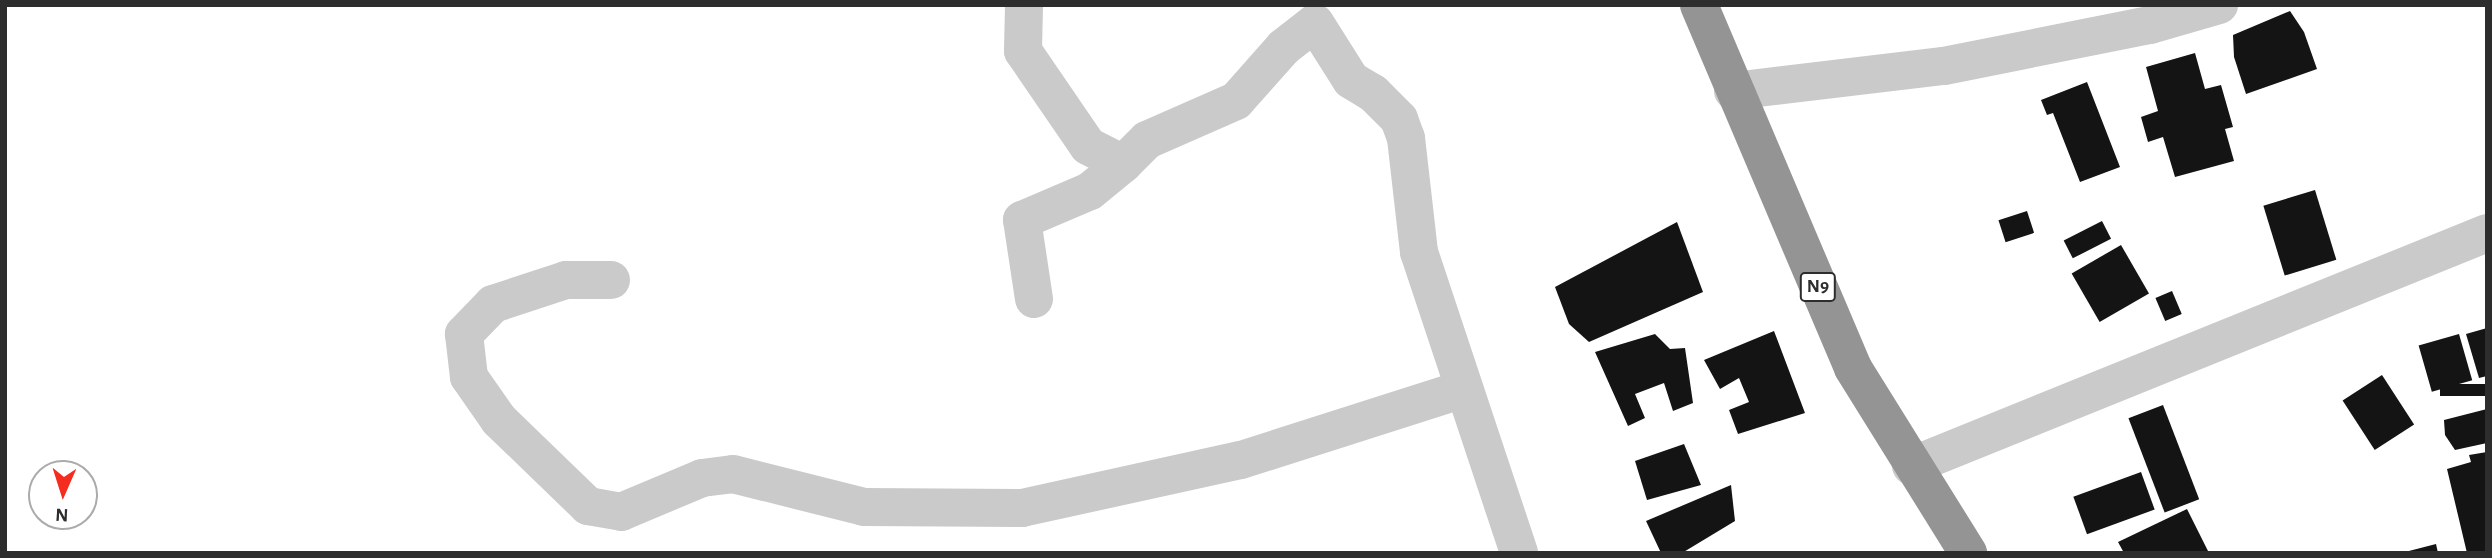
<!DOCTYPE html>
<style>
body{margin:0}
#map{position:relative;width:2492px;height:558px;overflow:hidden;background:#fff;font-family:"Alegreya Sans",sans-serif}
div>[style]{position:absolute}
.building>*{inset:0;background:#141414;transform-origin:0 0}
.street>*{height:38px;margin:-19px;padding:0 19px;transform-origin:19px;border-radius:19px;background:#cacaca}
.highway>*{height:38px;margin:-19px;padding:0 19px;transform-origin:19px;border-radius:19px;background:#949494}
span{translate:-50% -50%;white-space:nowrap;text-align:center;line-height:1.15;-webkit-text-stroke:7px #fff;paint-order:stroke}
.shield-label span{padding:2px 5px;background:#fff;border:2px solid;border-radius:5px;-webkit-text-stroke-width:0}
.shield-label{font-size:19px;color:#2d2d2d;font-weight:700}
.frame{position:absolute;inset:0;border:7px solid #2d2d2d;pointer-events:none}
.north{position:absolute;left:28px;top:460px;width:70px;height:70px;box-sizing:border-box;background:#fff;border:2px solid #ababab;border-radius:50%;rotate:183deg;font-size:19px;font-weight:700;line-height:28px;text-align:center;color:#2d2d2d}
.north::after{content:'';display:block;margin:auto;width:24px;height:32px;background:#f52d1e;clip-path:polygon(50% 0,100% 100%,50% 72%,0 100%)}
</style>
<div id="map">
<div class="building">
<div style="clip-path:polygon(2290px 11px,2304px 32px,2317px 69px,2246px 94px,2234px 57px,2233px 35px)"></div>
<div style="clip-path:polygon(2195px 53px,2205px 89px,2221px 85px,2233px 127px,2225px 129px,2234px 161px,2175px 177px,2163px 137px,2148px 142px,2141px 117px,2158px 111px,2146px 67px)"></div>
<div style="clip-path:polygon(2087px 82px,2120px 167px,2080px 182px,2053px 113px,2047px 115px,2041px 100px)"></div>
<div style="left:2315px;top:190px;width:73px;height:54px;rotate:73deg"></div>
<div style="left:2027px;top:211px;width:23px;height:30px;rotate:72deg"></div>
<div style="left:2102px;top:221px;width:20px;height:43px;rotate:63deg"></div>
<div style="clip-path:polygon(1677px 222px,1703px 292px,1589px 342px,1569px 324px,1555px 287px)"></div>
<div style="left:2121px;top:245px;width:56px;height:57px;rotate:60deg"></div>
<div style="left:2172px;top:291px;width:25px;height:18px;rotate:67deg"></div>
<div style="clip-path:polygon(2487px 328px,2487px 376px,2479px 378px,2466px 334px)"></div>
<div style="clip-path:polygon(1774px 331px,1805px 413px,1738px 434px,1729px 410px,1749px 402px,1739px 378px,1720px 389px,1704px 360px)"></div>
<div style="clip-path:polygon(1655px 334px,1670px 349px,1685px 348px,1693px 403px,1673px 411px,1664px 383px,1635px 394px,1645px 418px,1628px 426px,1595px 352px)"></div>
<div style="left:2459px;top:334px;width:48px;height:42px;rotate:74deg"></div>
<div style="left:2382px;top:375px;width:59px;height:47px;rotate:57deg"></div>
<div style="left:2487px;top:384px;width:12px;height:47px;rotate:90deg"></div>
<div style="left:2163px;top:405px;width:101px;height:37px;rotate:69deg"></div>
<div style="clip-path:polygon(2487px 409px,2487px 443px,2455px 450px,2445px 435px,2444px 420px)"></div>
<div style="clip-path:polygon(1684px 444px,1701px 485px,1647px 500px,1635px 461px)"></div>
<div style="clip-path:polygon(2487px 452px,2487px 553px,2467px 553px,2447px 469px,2471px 462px,2469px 455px)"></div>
<div style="left:2141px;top:472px;width:40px;height:72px;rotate:70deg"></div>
<div style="clip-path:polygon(1731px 485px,1735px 521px,1682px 553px,1661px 553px,1646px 521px)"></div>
<div style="clip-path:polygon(2187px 509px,2209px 553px,2124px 553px,2118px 542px)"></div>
<div style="clip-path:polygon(2436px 544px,2438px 553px,2405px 553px,2405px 552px)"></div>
</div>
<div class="street">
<div style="left:1024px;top:6px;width:45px;rotate:91.3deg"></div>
<div style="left:1023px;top:51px;width:115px;rotate:55.6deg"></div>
<div style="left:1088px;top:146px;width:39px;rotate:27deg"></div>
<div style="left:1123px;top:164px;width:34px;rotate:-45deg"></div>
<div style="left:1147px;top:140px;width:97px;rotate:-23.7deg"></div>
<div style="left:1236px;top:101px;width:72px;rotate:-48.4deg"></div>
<div style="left:1284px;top:47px;width:39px;rotate:-38deg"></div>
<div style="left:1315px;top:23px;width:67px;rotate:57.7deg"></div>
<div style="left:1351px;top:80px;width:26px;rotate:31deg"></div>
<div style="left:1373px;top:93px;width:37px;rotate:45deg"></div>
<div style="left:1399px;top:119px;width:20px;rotate:70deg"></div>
<div style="left:1406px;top:138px;width:115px;rotate:83.5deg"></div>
<div style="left:1419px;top:252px;width:317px;rotate:71.6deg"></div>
<div style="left:1733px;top:91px;width:212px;rotate:-6.8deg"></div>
<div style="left:1944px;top:66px;width:210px;rotate:-11.3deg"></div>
<div style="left:2150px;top:25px;width:72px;rotate:-16.2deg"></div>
<div style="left:611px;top:280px;width:45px;rotate:180deg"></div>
<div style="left:566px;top:280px;width:77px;rotate:161.8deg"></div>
<div style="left:493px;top:304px;width:42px;rotate:134deg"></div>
<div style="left:464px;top:334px;width:43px;rotate:83.4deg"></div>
<div style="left:469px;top:377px;width:52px;rotate:55.1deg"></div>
<div style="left:499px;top:420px;width:124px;rotate:44deg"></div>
<div style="left:588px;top:506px;width:34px;rotate:10deg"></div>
<div style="left:621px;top:512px;width:88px;rotate:-22.8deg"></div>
<div style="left:702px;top:478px;width:31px;rotate:-7deg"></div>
<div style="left:733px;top:474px;width:135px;rotate:14.1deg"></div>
<div style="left:864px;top:507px;width:158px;rotate:0.4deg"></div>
<div style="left:1022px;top:508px;width:224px;rotate:-12.4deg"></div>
<div style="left:1241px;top:460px;width:234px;rotate:-17.7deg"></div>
<div style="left:1034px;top:299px;width:80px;rotate:-98.6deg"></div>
<div style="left:1022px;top:220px;width:74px;rotate:-23.1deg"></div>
<div style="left:1090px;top:191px;width:43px;rotate:-39.3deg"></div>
<div style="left:1911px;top:466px;width:621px;rotate:-22.02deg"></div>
</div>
<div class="highway">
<div style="left:1699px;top:5px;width:394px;rotate:67deg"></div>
<div style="left:1853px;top:368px;width:218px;rotate:58.1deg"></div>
</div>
<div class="shield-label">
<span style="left:1818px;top:287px">N9</span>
</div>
<div class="frame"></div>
<div class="north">N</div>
</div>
